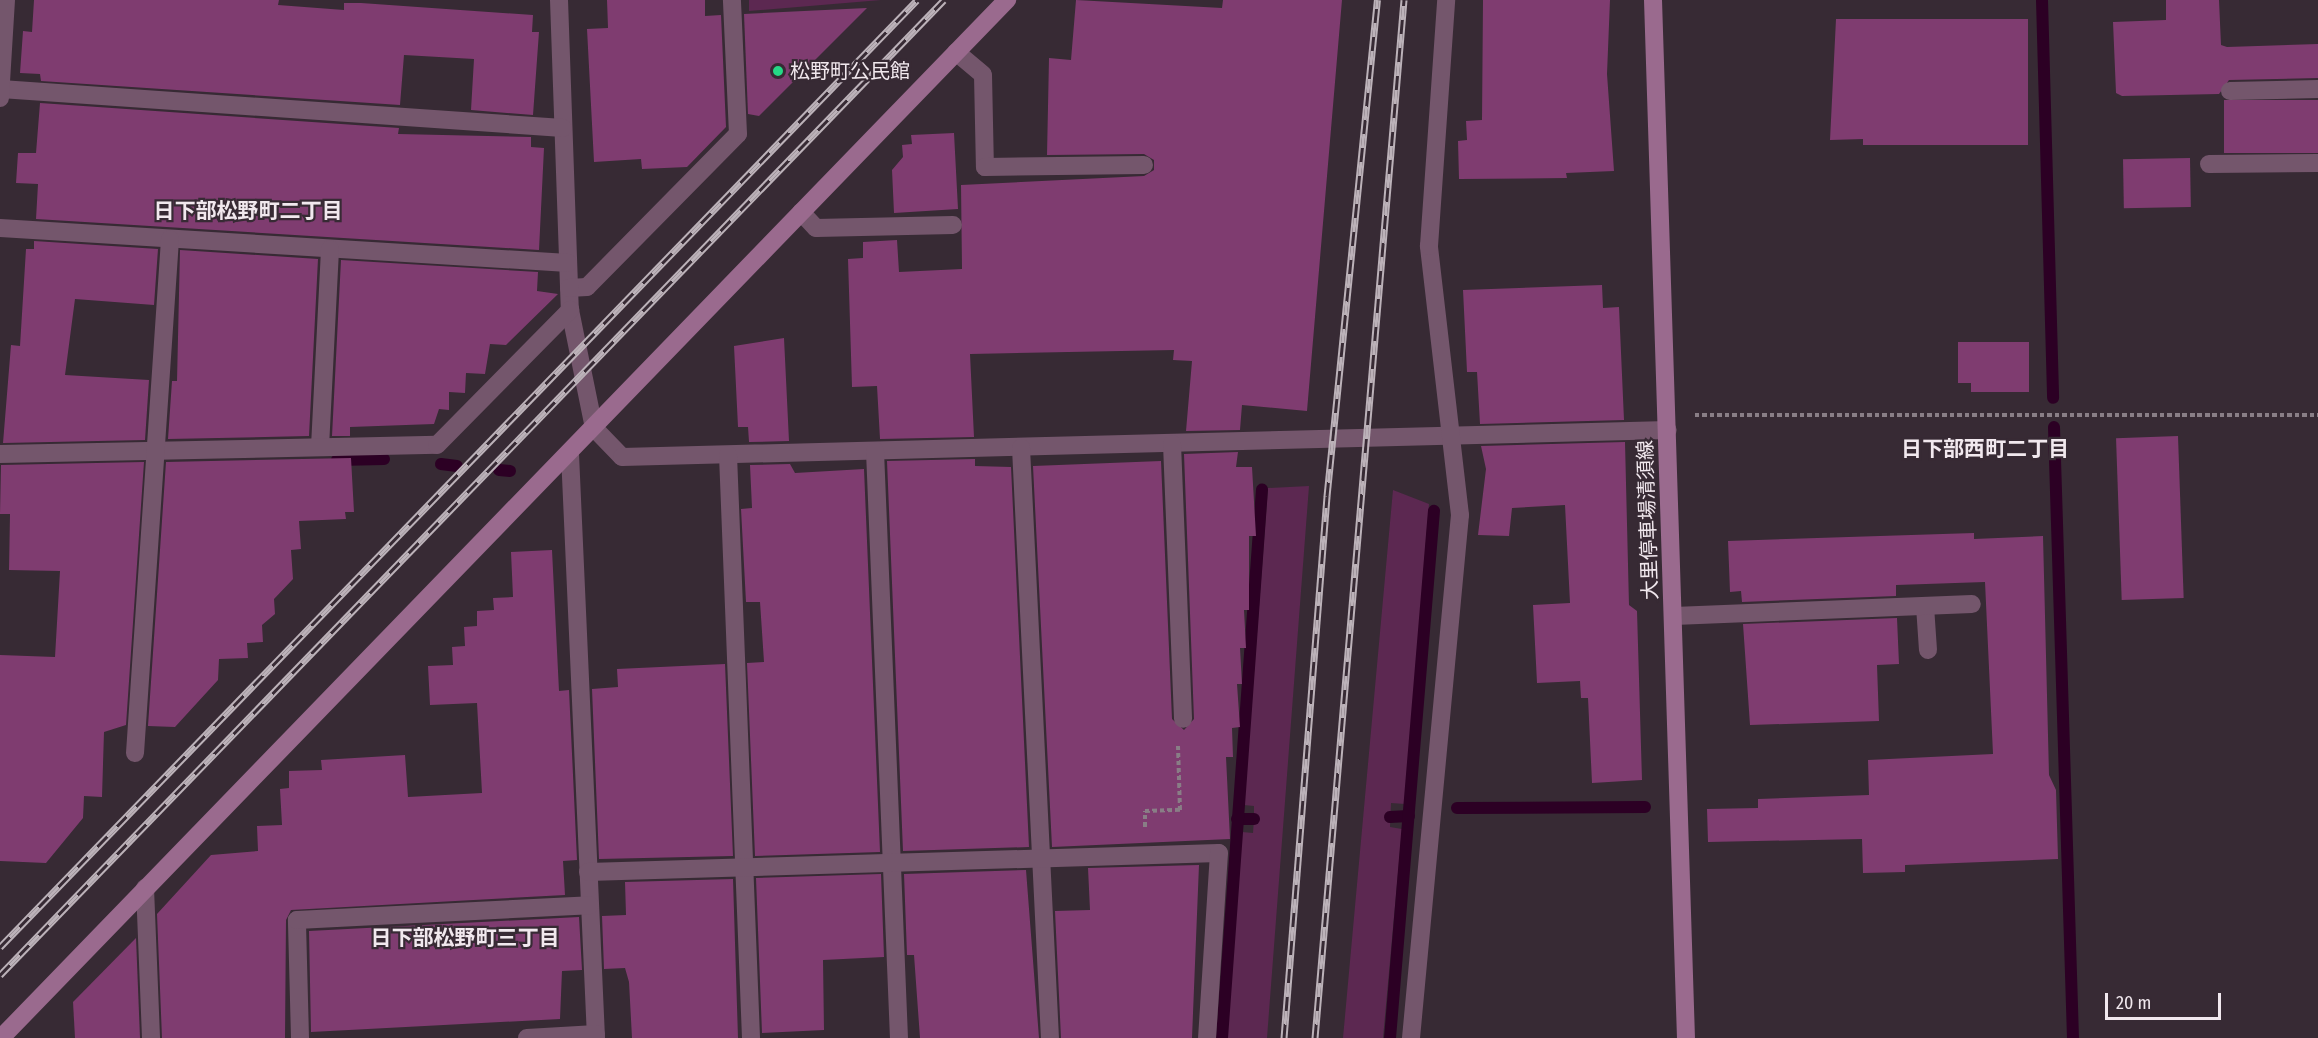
<!DOCTYPE html>
<meta charset="utf-8">
<style>
body{margin:0}
#map{position:relative;width:2318px;height:1038px;overflow:hidden;background:#372a34;font-family:"Fira Sans Condensed","Noto Sans JP",sans-serif}
div>[style]{position:absolute}
.green>*{inset:0;background:#5c2851}
.stream>*{height:12px;margin:-6px;padding:0 6px;transform-origin:6px;border-radius:6px;background:#2c0024}
.building>*{inset:0;background:#7f3c70;transform-origin:0 0}
.path>*{height:4px;margin-top:-2px;transform-origin:0;background:repeating-linear-gradient(90deg,#897e86 0 4.5px,transparent 0 7.5px)}
.lane>*{height:18px;margin:-9px;padding:0 9px;transform-origin:9px;border-radius:9px;background:#74566c}
.street>*{height:18px;margin:-9px;padding:0 9px;transform-origin:9px;border-radius:9px;background:#74566c}
.secondary>*{height:18px;margin:-9px;padding:0 9px;transform-origin:9px;border-radius:9px;background:#9a6a8e}
.rail>*{height:7px;margin-top:-3.5px;transform-origin:0;background:repeating-linear-gradient(90deg,#372a34 0 14px,#bcb2b9 0 28px);box-sizing:border-box;border-block:2px solid #bcb2b9}
.dots>*{width:16px;height:16px;translate:-50% -50%;box-sizing:border-box;border:3px solid #372a34;border-radius:50%}
span{translate:-50% -50%;white-space:nowrap;text-align:center;line-height:1.15;-webkit-text-stroke:4.5px #372a34;paint-order:stroke}
.poi-label{font-size:20px;color:#f1e8ee}
.left{translate:0 -50%;text-align:left}
.street-label{font-size:20px;color:#f1e8ee}
.neighbourhood-label{font-size:21px;color:#f1e8ee;font-weight:700}
.scale{position:absolute;left:2105px;top:993px;width:116px;height:27px;box-sizing:border-box;border:3px solid #f1e8ee;border-top:0;padding-left:8px;font-size:18px;line-height:21px;white-space:nowrap;color:#f1e8ee;-webkit-text-stroke:4px #372a34;paint-order:stroke}
</style>
<div id="map">
<div class="green">
<div style="clip-path:polygon(749px 0,881px 0,749px 11px)"></div>
<div style="clip-path:polygon(1309px 486px,1267px 1038px,1227px 1038px,1242px 832px,1253px 833px,1254px 819px,1254px 806px,1244px 805px,1268px 488px)"></div>
<div style="clip-path:polygon(1393px 490px,1429px 504px,1405px 804px,1391px 803px,1390px 827px,1402px 829px,1383px 1038px,1343px 1038px)"></div>
</div>
<div class="stream">
<div style="left:2042px;top:0;width:398px;rotate:88.4deg"></div>
<div style="left:2054px;top:427px;width:611px;rotate:88.22deg"></div>
<div style="left:337px;top:460px;width:47px;rotate:-1.2deg"></div>
<div style="left:441px;top:464px;width:16px;rotate:7deg"></div>
<div style="left:499px;top:470px;width:11px;rotate:5deg"></div>
<div style="left:1457px;top:808px;width:188px;rotate:-0.3deg"></div>
<div style="left:1390px;top:817px;width:19px;rotate:-3deg"></div>
<div style="left:1237px;top:819px;width:17px"></div>
<div style="left:1222px;top:1038px;width:550px;rotate:-85.83deg"></div>
<div style="left:1390px;top:1038px;width:529px;rotate:-85.23deg"></div>
</div>
<div class="building">
<div style="clip-path:polygon(34px 0,279px 0,278px 5px,344px 10px,344px 3px,361px 3px,533px 15px,532px 32px,539px 32px,533px 115px,471px 110px,474px 59px,404px 55px,400px 105px,41px 81px,40px 74px,20px 73px,23px 31px,32px 32px)"></div>
<div style="clip-path:polygon(607px 0,705px 0,705px 16px,721px 15px,726px 127px,687px 167px,642px 169px,641px 159px,594px 162px,587px 29px,608px 28px)"></div>
<div style="clip-path:polygon(1076px 0,1222px 8px,1223px 0,1342px 0,1307px 411px,1242px 405px,1240px 430px,1186px 431px,1192px 361px,1173px 360px,1174px 350px,970px 354px,974px 437px,880px 439px,877px 386px,852px 387px,848px 259px,863px 258px,863px 242px,897px 240px,899px 272px,962px 269px,961px 185px,1144px 176px,1154px 170px,1154px 160px,1144px 154px,1047px 155px,1049px 58px,1071px 60px)"></div>
<div style="clip-path:polygon(1483px 0,1610px 0,1607px 74px,1614px 171px,1566px 173px,1567px 178px,1459px 179px,1458px 141px,1467px 140px,1466px 121px,1482px 120px)"></div>
<div style="clip-path:polygon(2166px 0,2219px 0,2221px 45px,2227px 47px,2318px 44px,2318px 78px,2229px 80px,2219px 94px,2122px 96px,2116px 93px,2113px 22px,2166px 20px)"></div>
<div style="clip-path:polygon(867px 8px,759px 116px,748px 114px,744px 14px)"></div>
<div style="clip-path:polygon(1836px 19px,2028px 19px,2028px 145px,1863px 145px,1863px 139px,1830px 140px)"></div>
<div style="left:2224px;top:100px;width:94px;height:53px"></div>
<div style="clip-path:polygon(40px 103px,399px 128px,398px 134px,531px 137px,531px 147px,544px 148px,539px 250px,36px 219px,38px 184px,16px 183px,18px 153px,36px 153px)"></div>
<div style="clip-path:polygon(954px 133px,958px 209px,894px 213px,892px 170px,903px 157px,902px 145px,912px 144px,911px 135px)"></div>
<div style="left:2190px;top:158px;width:49px;height:67px;rotate:89deg"></div>
<div style="clip-path:polygon(34px 241px,158px 249px,154px 305px,75px 299px,65px 375px,149px 380px,145px 440px,3px 443px,11px 345px,20px 346px,26px 249px,34px 249px)"></div>
<div style="clip-path:polygon(180px 250px,318px 259px,309px 436px,168px 439px,172px 381px,177px 381px)"></div>
<div style="clip-path:polygon(341px 260px,538px 272px,537px 291px,558px 294px,506px 345px,490px 344px,485px 374px,466px 373px,465px 393px,449px 392px,449px 410px,439px 409px,434px 424px,350px 427px,350px 436px,332px 436px)"></div>
<div style="clip-path:polygon(1602px 285px,1603px 308px,1619px 307px,1624px 420px,1480px 424px,1477px 372px,1467px 372px,1463px 290px)"></div>
<div style="clip-path:polygon(784px 338px,789px 441px,749px 442px,748px 427px,738px 427px,734px 346px)"></div>
<div style="clip-path:polygon(1958px 342px,2029px 342px,2029px 392px,1971px 392px,1971px 383px,1958px 383px)"></div>
<div style="left:2178px;top:436px;width:162px;height:62px;rotate:88deg"></div>
<div style="clip-path:polygon(1625px 442px,1629px 605px,1637px 611px,1642px 780px,1592px 783px,1588px 698px,1581px 698px,1580px 681px,1537px 683px,1533px 605px,1570px 603px,1565px 505px,1512px 508px,1509px 536px,1478px 535px,1486px 469px,1481px 446px)"></div>
<div style="clip-path:polygon(1238px 452px,1236px 467px,1252px 467px,1256px 536px,1249px 536px,1249px 610px,1244px 610px,1246px 648px,1240px 648px,1242px 684px,1237px 684px,1240px 727px,1232px 728px,1233px 757px,1226px 757px,1230px 839px,1052px 847px,1033px 466px,1161px 461px,1172px 719px,1184px 730px,1194px 719px,1184px 454px)"></div>
<div style="clip-path:polygon(351px 458px,354px 512px,345px 512px,346px 519px,299px 521px,301px 549px,291px 550px,293px 579px,274px 599px,275px 614px,262px 625px,263px 642px,247px 643px,248px 658px,219px 659px,218px 680px,175px 727px,148px 726px,166px 462px)"></div>
<div style="clip-path:polygon(975px 459px,975px 466px,1011px 467px,1029px 847px,903px 851px,887px 461px)"></div>
<div style="clip-path:polygon(144px 462px,126px 725px,104px 732px,102px 797px,84px 796px,83px 818px,46px 863px,0 861px,0 655px,55px 657px,60px 571px,9px 570px,10px 514px,0 514px,1px 465px)"></div>
<div style="clip-path:polygon(790px 464px,795px 473px,864px 469px,880px 852px,755px 856px,747px 663px,764px 662px,760px 602px,746px 602px,741px 509px,752px 508px,750px 465px)"></div>
<div style="clip-path:polygon(1974px 533px,1974px 539px,2043px 536px,2049px 775px,2056px 790px,2058px 859px,1905px 865px,1905px 872px,1863px 873px,1862px 839px,1708px 842px,1707px 809px,1758px 808px,1758px 799px,1869px 795px,1868px 760px,1993px 754px,1985px 582px,1896px 585px,1896px 596px,1742px 602px,1741px 591px,1730px 592px,1728px 541px)"></div>
<div style="clip-path:polygon(552px 550px,559px 691px,569px 690px,577px 860px,563px 861px,565px 895px,291px 910px,286px 920px,285px 1038px,162px 1038px,157px 914px,211px 855px,258px 851px,257px 826px,282px 825px,280px 789px,289px 788px,289px 771px,322px 770px,321px 760px,405px 755px,408px 797px,482px 793px,477px 703px,430px 705px,428px 666px,453px 665px,452px 647px,465px 646px,464px 627px,477px 626px,477px 611px,494px 610px,493px 598px,513px 597px,511px 552px)"></div>
<div style="clip-path:polygon(1897px 618px,1899px 664px,1877px 665px,1879px 721px,1750px 725px,1743px 624px)"></div>
<div style="clip-path:polygon(725px 664px,733px 856px,599px 859px,592px 689px,618px 687px,617px 669px)"></div>
<div style="clip-path:polygon(1199px 865px,1192px 1038px,1061px 1038px,1055px 911px,1090px 910px,1088px 868px)"></div>
<div style="clip-path:polygon(1026px 870px,1039px 1038px,920px 1038px,914px 955px,907px 955px,904px 874px)"></div>
<div style="clip-path:polygon(881px 874px,884px 957px,823px 960px,824px 1030px,762px 1033px,756px 878px)"></div>
<div style="clip-path:polygon(733px 879px,738px 1038px,632px 1038px,629px 982px,625px 968px,604px 969px,602px 916px,626px 915px,625px 882px)"></div>
<div style="clip-path:polygon(579px 917px,582px 970px,562px 971px,560px 1019px,311px 1032px,309px 931px)"></div>
<div style="clip-path:polygon(136px 938px,140px 1038px,75px 1038px,73px 1002px)"></div>
</div>
<div class="path">
<div style="left:1695px;top:415px;width:623px"></div>
<div style="left:1145px;top:827px;width:16px;rotate:-90deg"></div>
<div style="left:1145px;top:811px;width:35px;rotate:-2deg"></div>
<div style="left:1180px;top:810px;width:64px;rotate:-91.8deg"></div>
</div>
<div class="lane">
<div style="left:956px;top:52px;width:35px;rotate:40deg"></div>
<div style="left:983px;top:75px;width:92px;rotate:88.8deg"></div>
<div style="left:985px;top:167px;width:159px;rotate:-0.7deg"></div>
<div style="left:2230px;top:91px;width:88px;rotate:-1.3deg"></div>
<div style="left:2209px;top:164px;width:109px;rotate:-0.5deg"></div>
<div style="left:801px;top:212px;width:22px;rotate:47deg"></div>
<div style="left:816px;top:228px;width:137px;rotate:-1.3deg"></div>
<div style="left:1925px;top:606px;width:44px;rotate:86.1deg"></div>
<div style="left:1674px;top:616px;width:298px;rotate:-2.3deg"></div>
</div>
<div class="street">
<div style="left:559px;top:0;width:310px;rotate:88deg"></div>
<div style="left:570px;top:310px;width:120px;rotate:78.5deg"></div>
<div style="left:594px;top:428px;width:40px;rotate:46deg"></div>
<div style="left:622px;top:457px;width:1046px;rotate:-1.48deg"></div>
<div style="left:1px;top:89px;width:563px;rotate:3.97deg"></div>
<div style="left:0;top:98px;width:98px;rotate:-86.5deg"></div>
<div style="left:0;top:228px;width:569px;rotate:3.53deg"></div>
<div style="left:569px;top:288px;width:18px;rotate:-3deg"></div>
<div style="left:587px;top:287px;width:215px;rotate:-45.4deg"></div>
<div style="left:738px;top:134px;width:134px;rotate:-92.6deg"></div>
<div style="left:1172px;top:444px;width:275px;rotate:87.7deg"></div>
<div style="left:320px;top:447px;width:198px;rotate:-87.1deg"></div>
<div style="left:1021px;top:448px;width:591px;rotate:87.19deg"></div>
<div style="left:875px;top:451px;width:587px;rotate:87.66deg"></div>
<div style="left:0;top:454px;width:437px;rotate:-1.2deg"></div>
<div style="left:437px;top:445px;width:190px;rotate:-45.4deg"></div>
<div style="left:570px;top:454px;width:585px;rotate:87.45deg"></div>
<div style="left:728px;top:455px;width:583px;rotate:87.74deg"></div>
<div style="left:135px;top:753px;width:515px;rotate:-86.1deg"></div>
<div style="left:588px;top:872px;width:631px;rotate:-1.72deg"></div>
<div style="left:1219px;top:853px;width:185px;rotate:93.7deg"></div>
<div style="left:145px;top:888px;width:150px;rotate:87.7deg"></div>
<div style="left:300px;top:1038px;width:118px;rotate:-91.5deg"></div>
<div style="left:297px;top:920px;width:293px;rotate:-2.9deg"></div>
<div style="left:527px;top:1038px;width:69px;rotate:-3.3deg"></div>
<div style="left:1411px;top:1038px;width:525px;rotate:-84.65deg"></div>
<div style="left:1460px;top:515px;width:271px;rotate:-96.6deg"></div>
<div style="left:1429px;top:246px;width:247px;rotate:-86deg"></div>
</div>
<div class="secondary">
<div style="left:1653px;top:0;width:1039px;rotate:88.18deg"></div>
<div style="left:1px;top:1038px;width:1446px;rotate:-45.9deg"></div>
</div>
<div class="rail">
<div style="left:0;top:947px;width:1318px;rotate:-45.92deg"></div>
<div style="left:0;top:975px;width:1357px;rotate:-45.93deg"></div>
<div style="left:1284px;top:1038px;width:544px;rotate:-85.46deg"></div>
<div style="left:1327px;top:496px;width:499px;rotate:-84.2deg"></div>
<div style="left:1315px;top:1038px;width:1042px;rotate:-85.1deg"></div>
</div>
<div class="dots">
<div style="left:778px;top:71px;background:#25d886"></div>
</div>
<div class="poi-label">
<span class="left" style="left:790px;top:71px">松野町公民館</span>
</div>
<div class="street-label">
<span style="left:1648px;top:520px;rotate:-92deg">大里停車場清須線</span>
</div>
<div class="neighbourhood-label">
<span style="left:248px;top:211px">日下部松野町二丁目</span>
<span style="left:1985px;top:449px">日下部西町二丁目</span>
<span style="left:465px;top:938px">日下部松野町三丁目</span>
</div>
<div class="scale">20 m</div>
</div>
